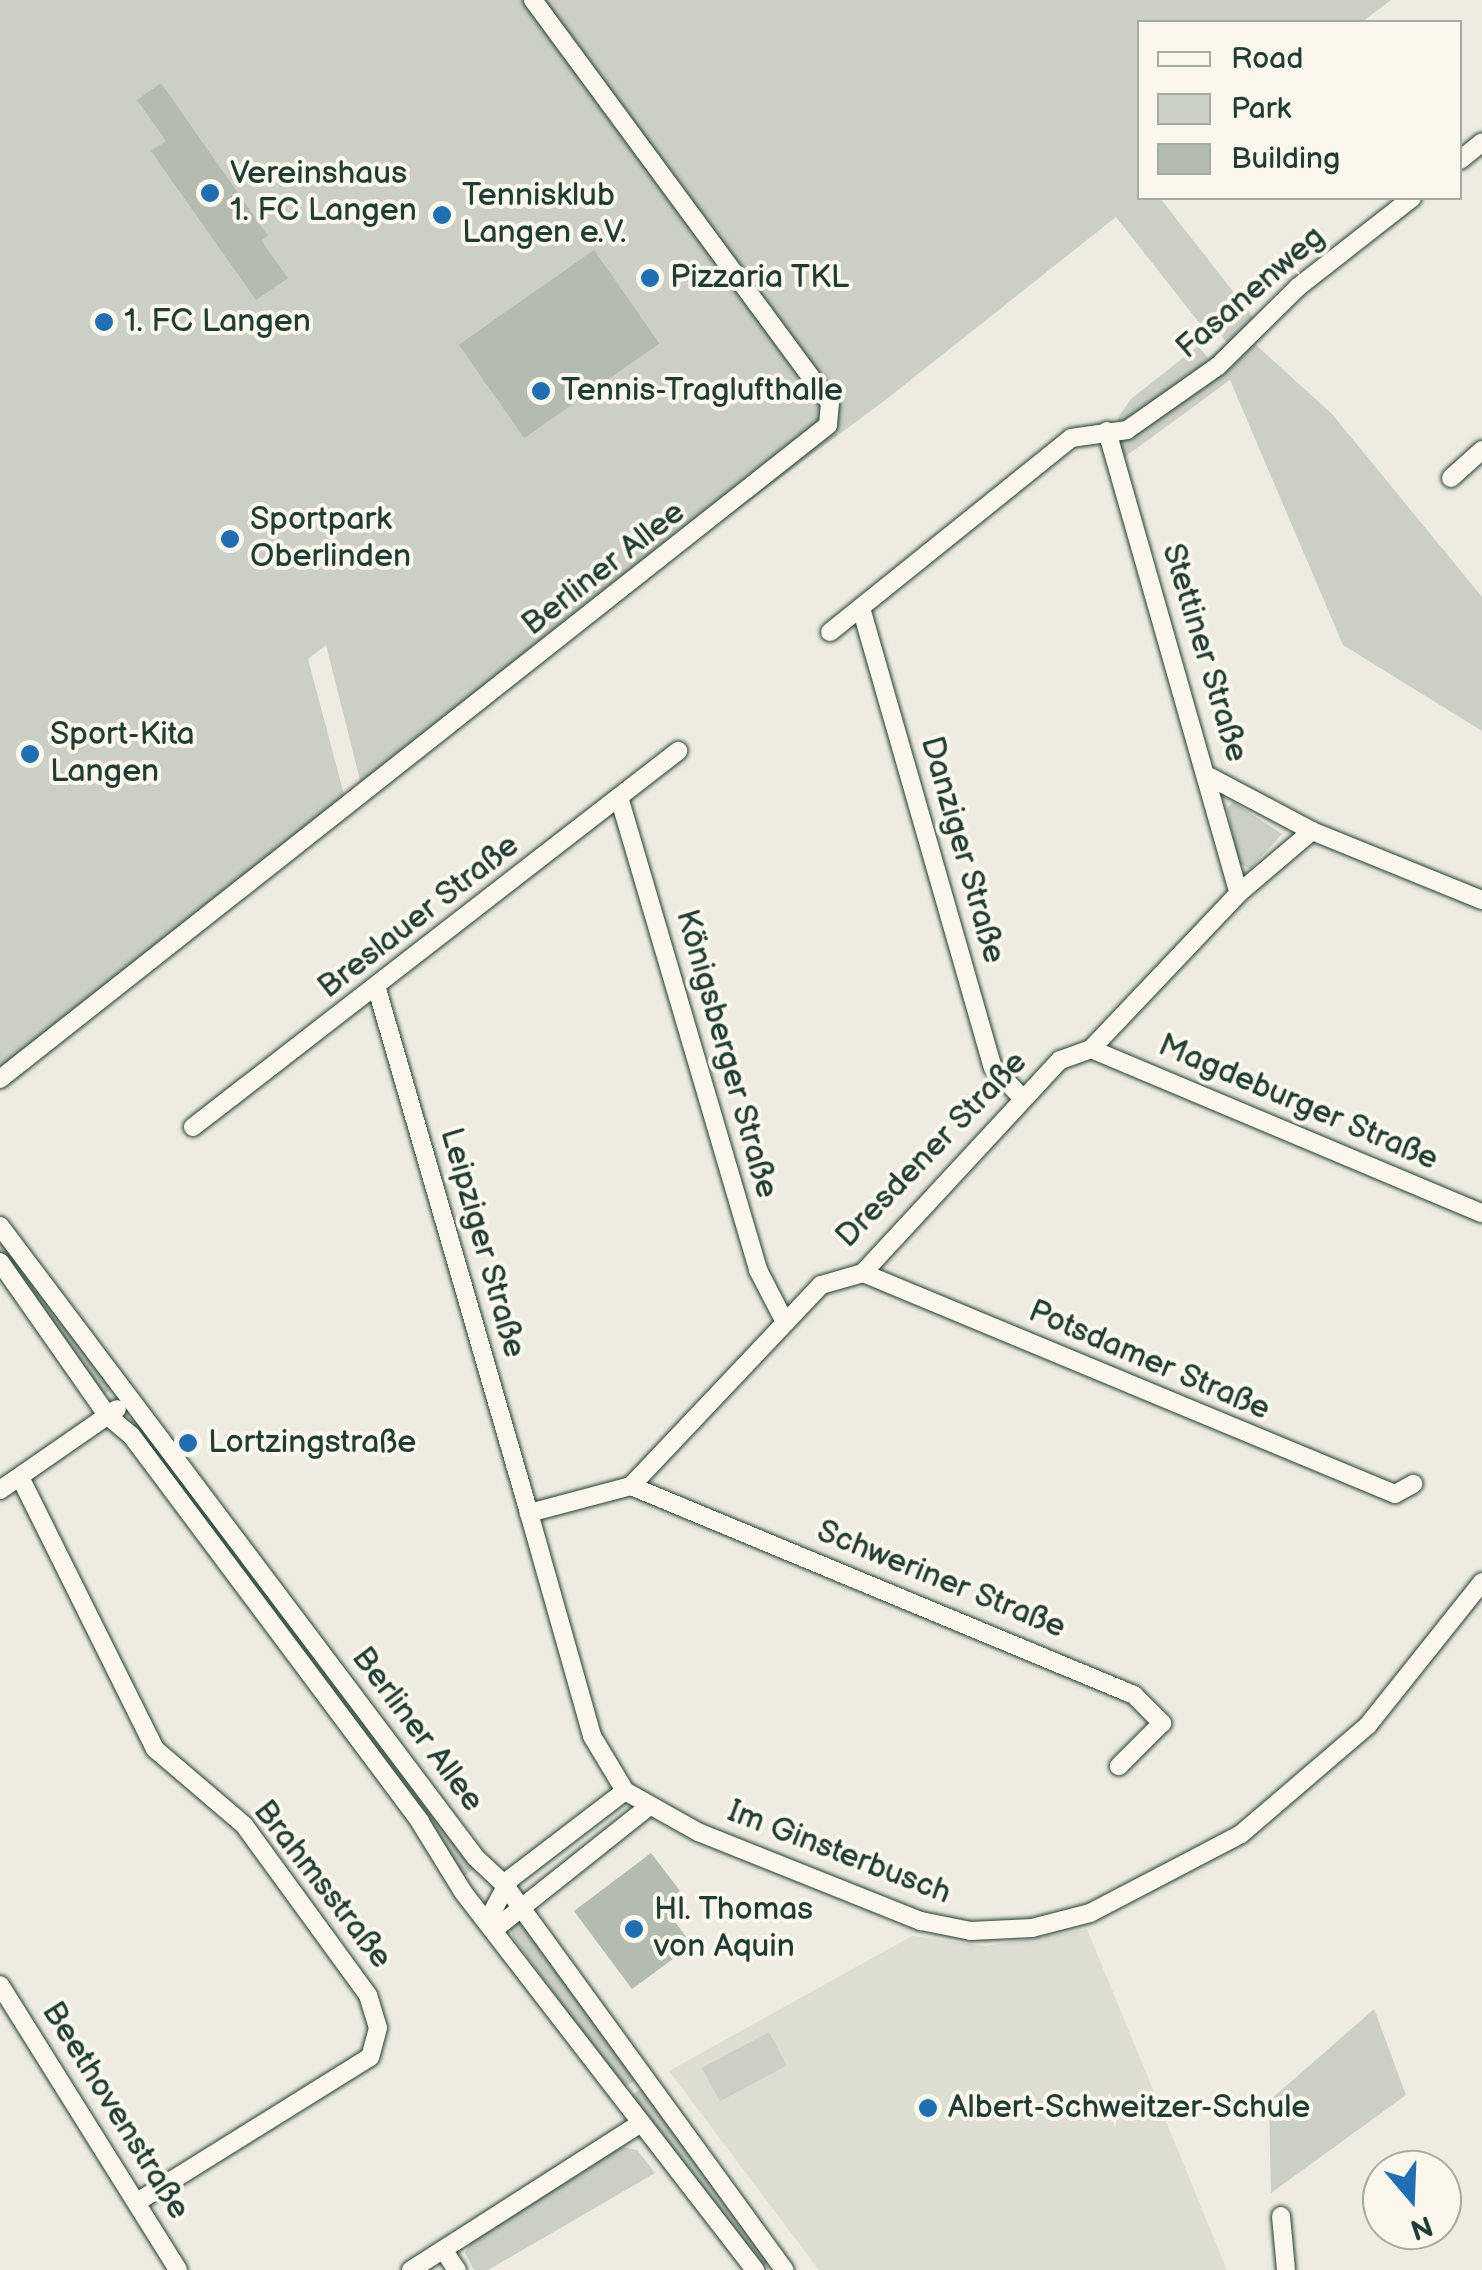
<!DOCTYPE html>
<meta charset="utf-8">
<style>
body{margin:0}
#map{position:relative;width:1482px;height:2270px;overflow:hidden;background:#eeece1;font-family:"Balsamiq Sans",sans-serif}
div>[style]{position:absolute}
.built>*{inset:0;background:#ddddd2}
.green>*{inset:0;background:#cbcfc4;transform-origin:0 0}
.building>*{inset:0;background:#b4bbb0;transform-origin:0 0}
.roads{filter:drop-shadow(0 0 2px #1f3d34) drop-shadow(0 0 2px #1f3d34)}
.street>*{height:18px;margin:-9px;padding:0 9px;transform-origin:9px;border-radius:9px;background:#fbf7ec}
.dots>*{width:28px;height:28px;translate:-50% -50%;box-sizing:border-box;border:5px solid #fbf7ec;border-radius:50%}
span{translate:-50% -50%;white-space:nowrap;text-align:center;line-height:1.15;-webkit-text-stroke:8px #fbf7ec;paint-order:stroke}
.poi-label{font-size:32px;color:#1f3d34}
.left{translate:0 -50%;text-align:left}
.street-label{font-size:32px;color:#1f3d34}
.legend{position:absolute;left:1137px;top:20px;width:325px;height:180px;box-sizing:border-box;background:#fbf7ec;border:2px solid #a3ada2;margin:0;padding:12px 18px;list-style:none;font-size:30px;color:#1f3d34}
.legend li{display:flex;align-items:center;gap:20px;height:50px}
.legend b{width:50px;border:2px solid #a3ada2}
.north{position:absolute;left:1362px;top:2150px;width:100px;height:100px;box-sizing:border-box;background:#fbf7ec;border:2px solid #a3ada2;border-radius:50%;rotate:161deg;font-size:28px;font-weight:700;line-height:40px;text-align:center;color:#1f3d34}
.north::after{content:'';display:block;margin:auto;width:35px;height:45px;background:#1f6fb2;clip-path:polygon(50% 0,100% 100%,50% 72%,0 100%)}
</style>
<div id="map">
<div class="built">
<div style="clip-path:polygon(1087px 1929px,1227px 2270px,819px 2270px,669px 2071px,912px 1936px,986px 1946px)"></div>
</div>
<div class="green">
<div style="clip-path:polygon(0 0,1391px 0,1362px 22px,1140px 22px,1140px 198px,1160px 198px,1253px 317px,1271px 327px,1255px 344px,1332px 414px,1482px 597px,1482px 731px,1343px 645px,1230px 380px,1122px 459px,1118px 418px,1131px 399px,1198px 346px,1208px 358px,1227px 343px,1209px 320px,1201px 325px,1116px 217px,884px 401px,362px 788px,326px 645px,308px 659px,346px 802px,0 1079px)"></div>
<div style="clip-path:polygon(1233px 802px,1282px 834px,1250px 869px,1239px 863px,1227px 808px)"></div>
<div style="left:0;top:1234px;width:191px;height:19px;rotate:54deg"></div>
<div style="clip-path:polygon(154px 1440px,456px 1842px,474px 1869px,462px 1877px,147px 1445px)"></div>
<div style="clip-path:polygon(520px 1921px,635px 2080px,623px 2089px,513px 1937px,510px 1927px)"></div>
<div style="clip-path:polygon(1374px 2009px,1406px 2095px,1271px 2193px,1269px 2101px)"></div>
<div style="left:769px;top:2032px;width:38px;height:76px;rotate:62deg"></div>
<div style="clip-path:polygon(641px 2089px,770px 2261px,762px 2267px,627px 2098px)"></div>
<div style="clip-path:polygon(621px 2147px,637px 2150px,655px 2173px,488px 2270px,474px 2270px,465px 2253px,471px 2242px)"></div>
</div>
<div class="building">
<div style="clip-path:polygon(161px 83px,268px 236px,261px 240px,288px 278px,256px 300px,151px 151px,166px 141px,137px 100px)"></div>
<div style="left:594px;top:250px;width:114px;height:165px;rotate:55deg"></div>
<div style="clip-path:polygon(651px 1853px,680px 1891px,662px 1904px,692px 1945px,632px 1989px,574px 1911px)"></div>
</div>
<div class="roads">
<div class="street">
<div style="left:1460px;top:160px;width:28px;rotate:-39deg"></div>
<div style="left:1107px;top:431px;width:480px;rotate:74.1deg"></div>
<div style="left:1451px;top:478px;width:42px;rotate:-42.1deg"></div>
<div style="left:861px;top:608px;width:478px;rotate:74deg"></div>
<div style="left:993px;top:1067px;width:44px;rotate:46.8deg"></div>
<div style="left:830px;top:632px;width:309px;rotate:-38.8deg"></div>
<div style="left:1071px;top:438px;width:57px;rotate:-8.1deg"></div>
<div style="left:1127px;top:430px;width:111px;rotate:-35.1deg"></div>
<div style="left:1218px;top:366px;width:112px;rotate:-44.6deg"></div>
<div style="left:1298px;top:287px;width:145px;rotate:-38deg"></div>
<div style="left:1210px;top:777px;width:115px;rotate:27.9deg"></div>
<div style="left:1312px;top:831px;width:183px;rotate:22.1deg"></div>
<div style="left:619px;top:797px;width:493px;rotate:73.6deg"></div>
<div style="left:758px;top:1270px;width:59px;rotate:62.6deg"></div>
<div style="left:1312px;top:831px;width:96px;rotate:139.7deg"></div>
<div style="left:1239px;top:893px;width:215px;rotate:133.5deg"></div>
<div style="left:1091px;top:1049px;width:33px;rotate:160deg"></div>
<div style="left:1060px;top:1060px;width:290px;rotate:132.8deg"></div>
<div style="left:863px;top:1273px;width:44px;rotate:164.1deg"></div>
<div style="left:821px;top:1285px;width:277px;rotate:133.4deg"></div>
<div style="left:631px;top:1486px;width:106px;rotate:165.2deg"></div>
<div style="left:529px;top:1513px;width:232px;rotate:74.2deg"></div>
<div style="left:592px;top:1736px;width:64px;rotate:59deg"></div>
<div style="left:625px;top:1791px;width:84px;rotate:29.3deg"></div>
<div style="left:698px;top:1832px;width:240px;rotate:21.8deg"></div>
<div style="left:921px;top:1921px;width:51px;rotate:11.3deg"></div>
<div style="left:971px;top:1931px;width:61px;rotate:-2.8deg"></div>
<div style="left:1032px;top:1928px;width:60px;rotate:-14.5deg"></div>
<div style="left:1090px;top:1913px;width:170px;rotate:-27.6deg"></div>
<div style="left:1241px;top:1834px;width:167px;rotate:-40.6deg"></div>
<div style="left:1368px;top:1725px;width:183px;rotate:-51.4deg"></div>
<div style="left:377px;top:989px;width:546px;rotate:73.82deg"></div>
<div style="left:1091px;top:1049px;width:424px;rotate:22.8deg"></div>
<div style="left:0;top:1079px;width:1055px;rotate:-38.3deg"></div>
<div style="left:828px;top:425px;width:22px;rotate:-85deg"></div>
<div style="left:830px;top:403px;width:501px;rotate:-126.39deg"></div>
<div style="left:193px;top:1127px;width:614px;rotate:-37.78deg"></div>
<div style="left:0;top:1226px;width:791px;rotate:53.01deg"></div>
<div style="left:476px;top:1858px;width:38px;rotate:43deg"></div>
<div style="left:504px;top:1884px;width:477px;rotate:54deg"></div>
<div style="left:0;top:1262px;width:188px;rotate:55deg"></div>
<div style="left:108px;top:1416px;width:30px;rotate:40deg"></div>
<div style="left:131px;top:1435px;width:483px;rotate:53.2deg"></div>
<div style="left:420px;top:1822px;width:82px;rotate:58.4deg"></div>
<div style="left:463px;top:1892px;width:478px;rotate:52.3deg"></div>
<div style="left:863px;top:1273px;width:576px;rotate:22.56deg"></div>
<div style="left:1395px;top:1494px;width:21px;rotate:-29deg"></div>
<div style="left:20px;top:1477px;width:304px;rotate:63.6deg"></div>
<div style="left:155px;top:1749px;width:117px;rotate:40.5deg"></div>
<div style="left:244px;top:1825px;width:210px;rotate:53.9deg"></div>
<div style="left:368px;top:1995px;width:34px;rotate:73deg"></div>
<div style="left:378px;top:2028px;width:30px;rotate:105deg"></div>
<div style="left:370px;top:2057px;width:274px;rotate:148.1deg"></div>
<div style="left:631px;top:1486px;width:545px;rotate:22.56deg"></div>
<div style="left:1134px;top:1695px;width:40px;rotate:45deg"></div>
<div style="left:1162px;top:1723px;width:61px;rotate:135deg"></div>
<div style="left:0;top:1490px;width:142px;rotate:-34.7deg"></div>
<div style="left:489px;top:1918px;width:44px;rotate:-61.7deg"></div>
<div style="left:510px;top:1879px;width:145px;rotate:-37.4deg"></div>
<div style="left:496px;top:1928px;width:194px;rotate:-38.5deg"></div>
<div style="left:0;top:1985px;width:336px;rotate:58deg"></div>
<div style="left:1281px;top:2216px;width:54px;rotate:84.7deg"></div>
<div style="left:444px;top:2251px;width:23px;rotate:56deg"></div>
<div style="left:411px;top:2270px;width:269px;rotate:-32.6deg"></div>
</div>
</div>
<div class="dots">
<div style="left:210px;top:193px;background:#1f6fb2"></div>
<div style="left:442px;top:215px;background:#1f6fb2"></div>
<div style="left:650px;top:278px;background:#1f6fb2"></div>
<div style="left:104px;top:322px;background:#1f6fb2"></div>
<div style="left:541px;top:391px;background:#1f6fb2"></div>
<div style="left:230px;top:539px;background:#1f6fb2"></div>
<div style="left:30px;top:754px;background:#1f6fb2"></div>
<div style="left:188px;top:1443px;background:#1f6fb2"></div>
<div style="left:634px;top:1929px;background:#1f6fb2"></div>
<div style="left:928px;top:2108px;background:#1f6fb2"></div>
</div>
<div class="poi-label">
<span class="left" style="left:230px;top:193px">Vereinshaus<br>1. FC Langen</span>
<span class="left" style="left:462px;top:215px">Tennisklub<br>Langen e.V.</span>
<span class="left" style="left:670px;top:278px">Pizzaria TKL</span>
<span class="left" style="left:124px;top:322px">1. FC Langen</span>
<span class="left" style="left:561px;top:391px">Tennis-Traglufthalle</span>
<span class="left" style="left:250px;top:539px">Sportpark<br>Oberlinden</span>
<span class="left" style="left:50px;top:754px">Sport-Kita<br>Langen</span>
<span class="left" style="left:208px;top:1443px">Lortzingstraße</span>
<span class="left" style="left:654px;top:1929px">Hl. Thomas<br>von Aquin</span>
<span class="left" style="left:948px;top:2108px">Albert-Schweitzer-Schule</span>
</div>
<div class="street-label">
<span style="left:1251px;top:293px;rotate:-41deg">Fasanenweg</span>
<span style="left:604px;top:569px;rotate:-38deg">Berliner Allee</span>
<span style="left:1204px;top:653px;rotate:73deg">Stettiner Straße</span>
<span style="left:962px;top:850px;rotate:74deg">Danziger Straße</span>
<span style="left:419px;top:917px;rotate:-38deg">Breslauer Straße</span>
<span style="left:726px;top:1054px;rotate:74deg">Königsberger Straße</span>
<span style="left:1298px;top:1103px;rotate:23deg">Magdeburger Straße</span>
<span style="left:932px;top:1150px;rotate:-46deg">Dresdener Straße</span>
<span style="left:482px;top:1243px;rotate:74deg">Leipziger Straße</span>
<span style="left:1149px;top:1361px;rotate:23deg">Potsdamer Straße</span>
<span style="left:941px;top:1580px;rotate:22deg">Schweriner Straße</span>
<span style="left:417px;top:1730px;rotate:53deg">Berliner Allee</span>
<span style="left:839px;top:1853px;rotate:21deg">Im Ginsterbusch</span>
<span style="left:322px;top:1885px;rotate:52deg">Brahmsstraße</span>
<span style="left:115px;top:2111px;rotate:58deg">Beethovenstraße</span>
</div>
<ul class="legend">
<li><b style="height:12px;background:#fbf7ec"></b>Road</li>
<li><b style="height:28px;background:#cbcfc4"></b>Park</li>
<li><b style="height:28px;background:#b4bbb0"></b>Building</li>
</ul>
<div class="north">N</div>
</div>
